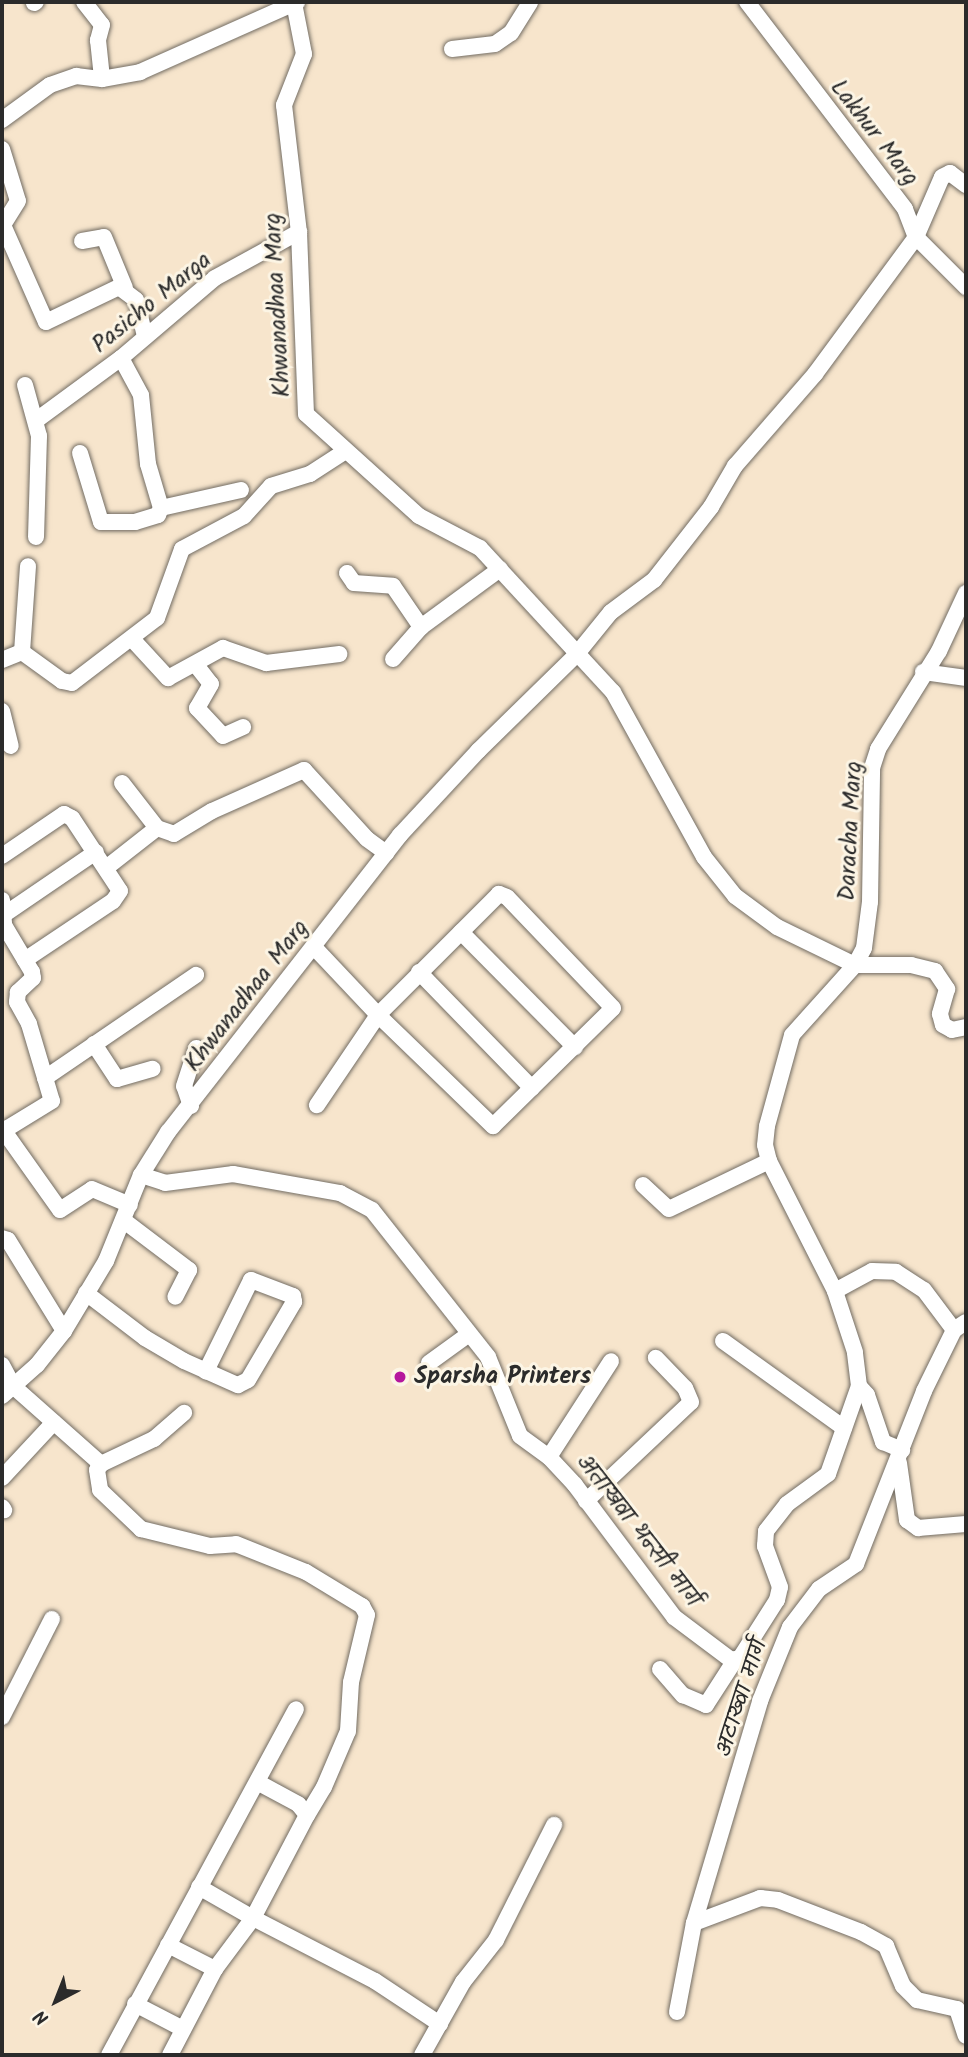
<!DOCTYPE html>
<meta charset="utf-8">
<style>
body{margin:0}
#map{position:relative;width:968px;height:2057px;overflow:hidden;background:#f7e5cc;font-family:Kalam,"Playpen Sans Deva",sans-serif}
div>[style]{position:absolute}
[style*='--x']{left:calc(var(--x)*1px);top:calc(var(--y)*1px);width:calc(var(--w)*1px);rotate:calc(var(--a)*1deg)}
.roads{filter:drop-shadow(0 0 2px #726c63) drop-shadow(0 0 2px #726c63)}
.minor>*{height:16px;margin:-8px;padding:0 8px;transform-origin:8px;border-radius:8px;background:#fff}
.dots>*{width:19px;height:19px;translate:-50% -50%;box-sizing:border-box;border:4px solid #fcf5e5;border-radius:50%}
span{translate:-50% -50%;white-space:nowrap;text-align:center;line-height:1.15;-webkit-text-stroke:6px #fcf5e5;paint-order:stroke}
.street-label{font-size:24px;color:#2b2b2b}
.poi-label{font-size:24px;color:#2b2b2b;font-weight:700}
.left{translate:0 -50%;text-align:left}
.frame{position:absolute;inset:0;border:4px solid #2b2b2b;pointer-events:none}
.north{position:absolute;left:21px;top:1966px;width:70px;height:70px;-webkit-text-stroke:5px #fcf5e5;paint-order:stroke;rotate:222deg;font-size:19px;font-weight:700;line-height:28px;text-align:center;color:#2b2b2b}
.north::after{content:'';display:block;margin:auto;width:24px;height:32px;background:#2b2b2b;clip-path:polygon(50% 0,100% 100%,50% 72%,0 100%)}
</style>
<div id="map">
<div class="roads">
<div class="minor">
<div style="--x:84;--y:2;--w:29;--a:52"></div>
<div style="--x:102;--y:25;--w:16;--a:105"></div>
<div style="--x:98;--y:40;--w:39;--a:84"></div>
<div style="--x:747;--y:2;--w:260;--a:52.6"></div>
<div style="--x:905;--y:209;--w:30;--a:69"></div>
<div style="--x:916;--y:237;--w:71;--a:45"></div>
<div style="--x:34;--y:3;--w:2;--a:-27"></div>
<div style="--x:294;--y:3;--w:52;--a:78.9"></div>
<div style="--x:304;--y:54;--w:55;--a:111.4"></div>
<div style="--x:284;--y:105;--w:128;--a:83.3"></div>
<div style="--x:299;--y:232;--w:182;--a:87.8"></div>
<div style="--x:306;--y:414;--w:152;--a:42.1"></div>
<div style="--x:419;--y:516;--w:69;--a:27.7"></div>
<div style="--x:480;--y:548;--w:196;--a:47.3"></div>
<div style="--x:613;--y:692;--w:188;--a:61.1"></div>
<div style="--x:704;--y:857;--w:50;--a:51.5"></div>
<div style="--x:735;--y:896;--w:52;--a:36.4"></div>
<div style="--x:777;--y:927;--w:87;--a:26"></div>
<div style="--x:855;--y:965;--w:56;--a:0"></div>
<div style="--x:911;--y:965;--w:25;--a:14"></div>
<div style="--x:935;--y:971;--w:22;--a:56"></div>
<div style="--x:947;--y:989;--w:26;--a:106"></div>
<div style="--x:940;--y:1014;--w:11;--a:75"></div>
<div style="--x:943;--y:1025;--w:10;--a:29"></div>
<div style="--x:952;--y:1030;--w:14;--a:-12"></div>
<div style="--x:452;--y:49;--w:43;--a:-6.6"></div>
<div style="--x:495;--y:44;--w:19;--a:-35"></div>
<div style="--x:511;--y:33;--w:36;--a:-58"></div>
<div style="--x:2;--y:120;--w:59;--a:-36.1"></div>
<div style="--x:50;--y:85;--w:28;--a:-19"></div>
<div style="--x:76;--y:76;--w:26;--a:7"></div>
<div style="--x:102;--y:79;--w:39;--a:-10"></div>
<div style="--x:140;--y:72;--w:172;--a:-24"></div>
<div style="--x:2;--y:149;--w:54;--a:72.9"></div>
<div style="--x:18;--y:201;--w:28;--a:122"></div>
<div style="--x:3;--y:225;--w:106;--a:66.1"></div>
<div style="--x:46;--y:322;--w:81;--a:-25.6"></div>
<div style="--x:119;--y:287;--w:21;--a:37"></div>
<div style="--x:136;--y:300;--w:38;--a:76"></div>
<div style="--x:82;--y:241;--w:22;--a:-10"></div>
<div style="--x:104;--y:237;--w:55;--a:67.6"></div>
<div style="--x:25;--y:385;--w:53;--a:74.6"></div>
<div style="--x:39;--y:436;--w:101;--a:91.7"></div>
<div style="--x:38;--y:419;--w:103;--a:-36.3"></div>
<div style="--x:121;--y:358;--w:123;--a:-40.4"></div>
<div style="--x:215;--y:278;--w:96;--a:-28.7"></div>
<div style="--x:80;--y:453;--w:72;--a:73.1"></div>
<div style="--x:101;--y:522;--w:34;--a:0"></div>
<div style="--x:135;--y:522;--w:24;--a:-17"></div>
<div style="--x:158;--y:515;--w:8;--a:-67"></div>
<div style="--x:161;--y:508;--w:46;--a:-106.5"></div>
<div style="--x:148;--y:464;--w:69;--a:-95.8"></div>
<div style="--x:141;--y:395;--w:42;--a:-118.4"></div>
<div style="--x:161;--y:508;--w:82;--a:-12.7"></div>
<div style="--x:347;--y:573;--w:12;--a:55"></div>
<div style="--x:354;--y:583;--w:39;--a:4"></div>
<div style="--x:393;--y:586;--w:50;--a:55.7"></div>
<div style="--x:133;--y:640;--w:52;--a:47.4"></div>
<div style="--x:168;--y:678;--w:63;--a:-28.6"></div>
<div style="--x:223;--y:648;--w:46;--a:19.2"></div>
<div style="--x:266;--y:663;--w:74;--a:-7"></div>
<div style="--x:22;--y:652;--w:86;--a:-86"></div>
<div style="--x:393;--y:659;--w:43;--a:-48.8"></div>
<div style="--x:421;--y:627;--w:98;--a:-36.3"></div>
<div style="--x:2;--y:660;--w:22;--a:-22"></div>
<div style="--x:22;--y:652;--w:49;--a:35.9"></div>
<div style="--x:62;--y:681;--w:10;--a:11"></div>
<div style="--x:72;--y:683;--w:107;--a:-37.4"></div>
<div style="--x:157;--y:618;--w:73;--a:-70.1"></div>
<div style="--x:182;--y:549;--w:70;--a:-28"></div>
<div style="--x:244;--y:516;--w:40;--a:-48"></div>
<div style="--x:271;--y:486;--w:41;--a:-17.1"></div>
<div style="--x:310;--y:474;--w:40;--a:-32.9"></div>
<div style="--x:196;--y:665;--w:24;--a:52"></div>
<div style="--x:211;--y:684;--w:28;--a:120"></div>
<div style="--x:197;--y:708;--w:38;--a:47"></div>
<div style="--x:223;--y:736;--w:22;--a:-24"></div>
<div style="--x:923;--y:672;--w:43;--a:7.9"></div>
<div style="--x:2;--y:711;--w:36;--a:76"></div>
<div style="--x:122;--y:783;--w:57;--a:52.1"></div>
<div style="--x:157;--y:828;--w:18;--a:19"></div>
<div style="--x:174;--y:834;--w:44;--a:-31.2"></div>
<div style="--x:212;--y:811;--w:101;--a:-24"></div>
<div style="--x:304;--y:770;--w:93;--a:47.6"></div>
<div style="--x:367;--y:839;--w:24;--a:36"></div>
<div style="--x:2;--y:856;--w:75;--a:-34.1"></div>
<div style="--x:64;--y:814;--w:9;--a:27"></div>
<div style="--x:72;--y:818;--w:87;--a:56.7"></div>
<div style="--x:120;--y:891;--w:12;--a:125"></div>
<div style="--x:113;--y:901;--w:106;--a:146.2"></div>
<div style="--x:106;--y:868;--w:65;--a:-38.1"></div>
<div style="--x:2;--y:900;--w:25;--a:85"></div>
<div style="--x:4;--y:925;--w:55;--a:59.2"></div>
<div style="--x:32;--y:972;--w:6;--a:81"></div>
<div style="--x:33;--y:978;--w:21;--a:137"></div>
<div style="--x:18;--y:992;--w:10;--a:96"></div>
<div style="--x:17;--y:1002;--w:25;--a:61"></div>
<div style="--x:29;--y:1024;--w:80;--a:73.4"></div>
<div style="--x:52;--y:1101;--w:52;--a:148.5"></div>
<div style="--x:8;--y:1128;--w:6;--a:108"></div>
<div style="--x:6;--y:1134;--w:93;--a:54.6"></div>
<div style="--x:60;--y:1210;--w:38;--a:-33"></div>
<div style="--x:92;--y:1189;--w:41;--a:22.8"></div>
<div style="--x:5;--y:914;--w:110;--a:-34.3"></div>
<div style="--x:461;--y:932;--w:162;--a:45.3"></div>
<div style="--x:314;--y:947;--w:93;--a:46.7"></div>
<div style="--x:378;--y:1015;--w:160;--a:44"></div>
<div style="--x:493;--y:1126;--w:168;--a:-44.5"></div>
<div style="--x:613;--y:1008;--w:153;--a:-133.7"></div>
<div style="--x:507;--y:897;--w:9;--a:-159"></div>
<div style="--x:499;--y:894;--w:171;--a:135"></div>
<div style="--x:378;--y:1015;--w:109;--a:124.1"></div>
<div style="--x:419;--y:972;--w:162;--a:45.8"></div>
<div style="--x:94;--y:1044;--w:42;--a:56.7"></div>
<div style="--x:117;--y:1079;--w:37;--a:-16"></div>
<div style="--x:45;--y:1078;--w:183;--a:-34.3"></div>
<div style="--x:191;--y:1106;--w:21;--a:-109"></div>
<div style="--x:184;--y:1086;--w:40;--a:-72"></div>
<div style="--x:141;--y:1175;--w:25;--a:18"></div>
<div style="--x:165;--y:1183;--w:69;--a:-7.5"></div>
<div style="--x:233;--y:1174;--w:109;--a:10.1"></div>
<div style="--x:340;--y:1193;--w:36;--a:28"></div>
<div style="--x:372;--y:1210;--w:187;--a:51.7"></div>
<div style="--x:488;--y:1357;--w:85;--a:67.9"></div>
<div style="--x:520;--y:1436;--w:36;--a:36"></div>
<div style="--x:549;--y:1457;--w:38;--a:47"></div>
<div style="--x:575;--y:1485;--w:165;--a:53.1"></div>
<div style="--x:674;--y:1617;--w:71;--a:37"></div>
<div style="--x:731;--y:1660;--w:9;--a:-13"></div>
<div style="--x:740;--y:1658;--w:69;--a:-57.5"></div>
<div style="--x:777;--y:1600;--w:13;--a:-77"></div>
<div style="--x:780;--y:1587;--w:44;--a:-110.1"></div>
<div style="--x:765;--y:1546;--w:15;--a:-86"></div>
<div style="--x:766;--y:1531;--w:34;--a:-52"></div>
<div style="--x:787;--y:1504;--w:51;--a:-36.2"></div>
<div style="--x:828;--y:1474;--w:93;--a:-70.6"></div>
<div style="--x:859;--y:1386;--w:34;--a:-97"></div>
<div style="--x:855;--y:1352;--w:64;--a:-108.2"></div>
<div style="--x:835;--y:1291;--w:146;--a:-116.9"></div>
<div style="--x:769;--y:1161;--w:16;--a:-104"></div>
<div style="--x:765;--y:1145;--w:19;--a:-84"></div>
<div style="--x:767;--y:1126;--w:94;--a:-74.6"></div>
<div style="--x:792;--y:1035;--w:94;--a:-48"></div>
<div style="--x:855;--y:965;--w:19;--a:-62"></div>
<div style="--x:864;--y:948;--w:46;--a:-82.6"></div>
<div style="--x:870;--y:902;--w:134;--a:-89.1"></div>
<div style="--x:872;--y:768;--w:20;--a:-72"></div>
<div style="--x:878;--y:749;--w:115;--a:-58.1"></div>
<div style="--x:939;--y:651;--w:64;--a:-65"></div>
<div style="--x:643;--y:1185;--w:35;--a:43"></div>
<div style="--x:669;--y:1209;--w:111;--a:-25.6"></div>
<div style="--x:123;--y:1220;--w:83;--a:37.1"></div>
<div style="--x:189;--y:1270;--w:30;--a:117"></div>
<div style="--x:2;--y:1238;--w:6;--a:18"></div>
<div style="--x:8;--y:1240;--w:107;--a:58.4"></div>
<div style="--x:835;--y:1291;--w:42;--a:-28.4"></div>
<div style="--x:872;--y:1271;--w:24;--a:2"></div>
<div style="--x:896;--y:1272;--w:33;--a:33"></div>
<div style="--x:924;--y:1290;--w:50;--a:53.1"></div>
<div style="--x:86;--y:1293;--w:74;--a:37.3"></div>
<div style="--x:145;--y:1338;--w:45;--a:30.5"></div>
<div style="--x:184;--y:1361;--w:24;--a:24"></div>
<div style="--x:206;--y:1371;--w:35;--a:24"></div>
<div style="--x:238;--y:1385;--w:11;--a:-27"></div>
<div style="--x:248;--y:1380;--w:91;--a:-59.5"></div>
<div style="--x:294;--y:1302;--w:6;--a:-99"></div>
<div style="--x:293;--y:1296;--w:45;--a:-159.1"></div>
<div style="--x:251;--y:1280;--w:102;--a:116.3"></div>
<div style="--x:723;--y:1341;--w:149;--a:35.7"></div>
<div style="--x:429;--y:1363;--w:49;--a:-35.9"></div>
<div style="--x:2;--y:1365;--w:24;--a:62"></div>
<div style="--x:13;--y:1386;--w:118;--a:41.6"></div>
<div style="--x:101;--y:1464;--w:7;--a:124"></div>
<div style="--x:97;--y:1470;--w:20;--a:81"></div>
<div style="--x:100;--y:1490;--w:57;--a:43.6"></div>
<div style="--x:141;--y:1529;--w:71;--a:13.8"></div>
<div style="--x:210;--y:1546;--w:26;--a:-4"></div>
<div style="--x:236;--y:1544;--w:75;--a:21.8"></div>
<div style="--x:306;--y:1572;--w:66;--a:31.3"></div>
<div style="--x:362;--y:1606;--w:10;--a:61"></div>
<div style="--x:367;--y:1615;--w:69;--a:103.4"></div>
<div style="--x:351;--y:1682;--w:49;--a:93.5"></div>
<div style="--x:348;--y:1731;--w:61;--a:113.2"></div>
<div style="--x:324;--y:1787;--w:33;--a:121"></div>
<div style="--x:307;--y:1815;--w:14;--a:-129"></div>
<div style="--x:298;--y:1804;--w:44;--a:-151.7"></div>
<div style="--x:859;--y:1386;--w:12;--a:48"></div>
<div style="--x:867;--y:1395;--w:50;--a:71.2"></div>
<div style="--x:883;--y:1442;--w:21;--a:23"></div>
<div style="--x:2;--y:1396;--w:47;--a:-41.5"></div>
<div style="--x:37;--y:1365;--w:43;--a:-51.5"></div>
<div style="--x:64;--y:1331;--w:82;--a:-59"></div>
<div style="--x:106;--y:1261;--w:93;--a:-67.9"></div>
<div style="--x:141;--y:1175;--w:51;--a:-57.9"></div>
<div style="--x:168;--y:1132;--w:377;--a:-52"></div>
<div style="--x:400;--y:835;--w:115;--a:-47.1"></div>
<div style="--x:478;--y:751;--w:137;--a:-44.4"></div>
<div style="--x:576;--y:655;--w:55;--a:-50.9"></div>
<div style="--x:611;--y:612;--w:54;--a:-36.7"></div>
<div style="--x:654;--y:580;--w:93;--a:-52"></div>
<div style="--x:711;--y:507;--w:48;--a:-59.7"></div>
<div style="--x:735;--y:466;--w:122;--a:-49"></div>
<div style="--x:815;--y:374;--w:170;--a:-53.6"></div>
<div style="--x:916;--y:237;--w:65;--a:-66.6"></div>
<div style="--x:942;--y:177;--w:9;--a:-27"></div>
<div style="--x:950;--y:173;--w:20;--a:37"></div>
<div style="--x:549;--y:1457;--w:114;--a:-57.1"></div>
<div style="--x:899;--y:1463;--w:58;--a:82"></div>
<div style="--x:907;--y:1520;--w:14;--a:36"></div>
<div style="--x:918;--y:1528;--w:48;--a:-4.8"></div>
<div style="--x:101;--y:1464;--w:59;--a:-25.3"></div>
<div style="--x:154;--y:1439;--w:40;--a:-41"></div>
<div style="--x:2;--y:1478;--w:76;--a:-47.1"></div>
<div style="--x:586;--y:1501;--w:144;--a:-43.3"></div>
<div style="--x:691;--y:1402;--w:15;--a:-113"></div>
<div style="--x:685;--y:1388;--w:42;--a:-134"></div>
<div style="--x:2;--y:1507;--w:4;--a:56"></div>
<div style="--x:660;--y:1669;--w:35;--a:49"></div>
<div style="--x:683;--y:1695;--w:25;--a:23"></div>
<div style="--x:706;--y:1705;--w:54;--a:-57.2"></div>
<div style="--x:2;--y:1717;--w:110;--a:-63"></div>
<div style="--x:199;--y:1887;--w:62;--a:29.9"></div>
<div style="--x:253;--y:1918;--w:116;--a:-62.3"></div>
<div style="--x:694;--y:1923;--w:71;--a:-20.7"></div>
<div style="--x:760;--y:1898;--w:18;--a:6"></div>
<div style="--x:778;--y:1900;--w:89;--a:21.1"></div>
<div style="--x:861;--y:1932;--w:29;--a:29"></div>
<div style="--x:886;--y:1946;--w:43;--a:67"></div>
<div style="--x:903;--y:1986;--w:20;--a:45"></div>
<div style="--x:917;--y:2000;--w:41;--a:12.7"></div>
<div style="--x:957;--y:2009;--w:28;--a:72"></div>
<div style="--x:168;--y:1945;--w:53;--a:27.1"></div>
<div style="--x:135;--y:2004;--w:54;--a:27.5"></div>
<div style="--x:677;--y:2012;--w:91;--a:-79.2"></div>
<div style="--x:694;--y:1923;--w:232;--a:-73.4"></div>
<div style="--x:760;--y:1701;--w:80;--a:-67.9"></div>
<div style="--x:790;--y:1627;--w:48;--a:-52.7"></div>
<div style="--x:819;--y:1589;--w:45;--a:-34"></div>
<div style="--x:856;--y:1564;--w:186;--a:-68.5"></div>
<div style="--x:924;--y:1391;--w:68;--a:-63.8"></div>
<div style="--x:954;--y:1330;--w:14;--a:-34"></div>
<div style="--x:109;--y:2055;--w:393;--a:-61.6"></div>
<div style="--x:170;--y:2055;--w:97;--a:-62.4"></div>
<div style="--x:215;--y:1969;--w:64;--a:-53.3"></div>
<div style="--x:253;--y:1918;--w:137;--a:27.3"></div>
<div style="--x:375;--y:1981;--w:78;--a:33.5"></div>
<div style="--x:422;--y:2055;--w:84;--a:-60.7"></div>
<div style="--x:463;--y:1982;--w:53;--a:-51.8"></div>
<div style="--x:496;--y:1940;--w:129;--a:-63.2"></div>
</div>
</div>
<div class="dots">
<div style="left:400px;top:1377px;background:#b5179e"></div>
</div>
<div class="street-label">
<span style="left:874px;top:133px;rotate:52deg">Lakhur Marg</span>
<span style="left:152px;top:303px;rotate:-39deg">Pasicho Marga</span>
<span style="left:278px;top:305px;rotate:-93deg">Khwanadhaa Marg</span>
<span style="left:851px;top:831px;rotate:-87deg">Daracha Marg</span>
<span style="left:247px;top:996px;rotate:-52deg">Khwanadhaa Marg</span>
<span style="left:638px;top:1531px;rotate:52deg">अताखवा थन्सी मार्ग</span>
<span style="left:742px;top:1698px;rotate:-72deg">अटाख्वा मार्ग</span>
</div>
<div class="poi-label">
<span class="left" style="left:414px;top:1377px">Sparsha Printers</span>
</div>
<div class="frame"></div>
<div class="north">N</div>
</div>
